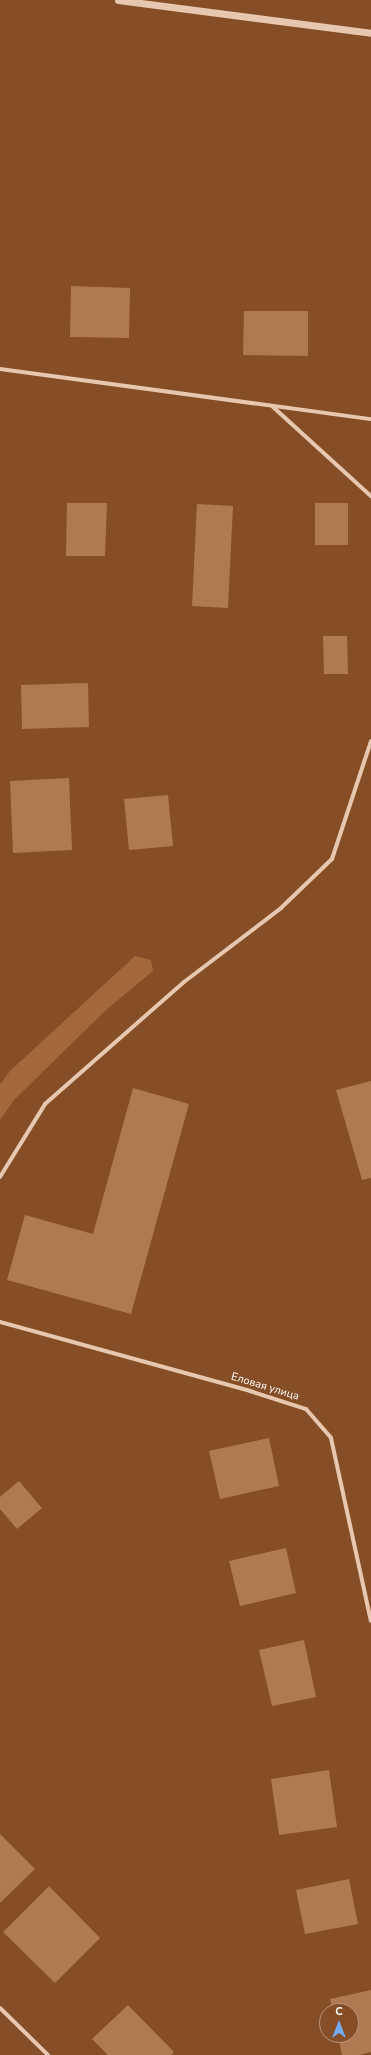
<!DOCTYPE html>
<meta charset="utf-8">
<style>
body{margin:0}
#map{position:relative;width:371px;height:2055px;overflow:hidden;background:#854e26;font-family:"Nunito Sans",sans-serif}
div>[style]{position:absolute}
[style*='--x']{left:calc(var(--x)*1px);top:calc(var(--y)*1px);width:calc(var(--w)*1px);rotate:calc(var(--a)*1deg)}
.green>*{inset:0;background:#a4683d}
.building>*{inset:0;background:#af7952}
.minor>*{height:4px;margin:-2px;padding:0 2px;transform-origin:2px;border-radius:2px;background:#e8c7b0}
.tertiary>*{height:7px;margin:-3.5px;padding:0 3.5px;transform-origin:3.5px;border-radius:3.5px;background:#e8c7b0}
span{translate:-50% -50%;white-space:nowrap;text-align:center;line-height:1.15;-webkit-text-stroke:3px #854e26;paint-order:stroke}
.street-label{font-size:11px;color:#fff}
.north{position:absolute;left:319px;top:2003px;width:40px;height:40px;box-sizing:border-box;background:#854e26;border:1px solid #b6957d;border-radius:50%;rotate:0deg;font-size:11px;font-weight:700;line-height:16px;text-align:center;color:#fff}
.north::after{content:'';display:block;margin:auto;width:14px;height:18px;background:#74aaf1;clip-path:polygon(50% 0,100% 100%,50% 72%,0 100%)}
</style>
<div id="map">
<div class="green">
<div style="clip-path:polygon(135px 956px,151px 960px,153px 971px,106px 1010px,14px 1100px,0 1120px,0 1085px,10px 1071px)"></div>
</div>
<div class="building">
<div style="clip-path:polygon(71px 286px,130px 288px,129px 338px,70px 337px)"></div>
<div style="clip-path:polygon(244px 311px,308px 311px,308px 356px,243px 355px)"></div>
<div style="clip-path:polygon(67px 503px,107px 503px,105px 556px,66px 556px)"></div>
<div style="clip-path:polygon(315px 503px,348px 503px,348px 545px,315px 545px)"></div>
<div style="clip-path:polygon(197px 504px,233px 506px,228px 608px,192px 606px)"></div>
<div style="clip-path:polygon(323px 636px,347px 636px,348px 674px,324px 674px)"></div>
<div style="clip-path:polygon(88px 683px,89px 727px,22px 729px,21px 685px)"></div>
<div style="clip-path:polygon(69px 778px,72px 850px,13px 853px,10px 781px)"></div>
<div style="clip-path:polygon(168px 795px,173px 846px,129px 850px,124px 799px)"></div>
<div style="clip-path:polygon(371px 1081px,371px 1178px,362px 1180px,336px 1090px)"></div>
<div style="clip-path:polygon(133px 1088px,189px 1104px,131px 1314px,7px 1280px,25px 1215px,93px 1234px)"></div>
<div style="clip-path:polygon(269px 1438px,279px 1486px,220px 1499px,209px 1451px)"></div>
<div style="clip-path:polygon(19px 1481px,42px 1508px,17px 1529px,0 1509px,0 1497px)"></div>
<div style="clip-path:polygon(286px 1548px,296px 1593px,240px 1606px,229px 1561px)"></div>
<div style="clip-path:polygon(304px 1640px,316px 1697px,272px 1706px,259px 1650px)"></div>
<div style="clip-path:polygon(329px 1770px,337px 1827px,279px 1835px,271px 1779px)"></div>
<div style="clip-path:polygon(0 1834px,35px 1869px,0 1903px)"></div>
<div style="clip-path:polygon(349px 1879px,358px 1924px,305px 1934px,296px 1890px)"></div>
<div style="clip-path:polygon(49px 1886px,100px 1938px,55px 1983px,3px 1932px)"></div>
<div style="clip-path:polygon(371px 1990px,371px 2052px,359px 2055px,342px 2055px,338px 2035px,351px 2035px,351px 2011px,333px 2011px,330px 1999px)"></div>
<div style="clip-path:polygon(128px 2005px,174px 2052px,171px 2055px,108px 2055px,92px 2039px)"></div>
</div>
<div class="minor">
<div style="--x:0;--y:369;--w:374;--a:7.7"></div>
<div style="--x:272;--y:406;--w:134;--a:42.3"></div>
<div style="--x:0;--y:1177;--w:86;--a:-58.3"></div>
<div style="--x:45;--y:1104;--w:185;--a:-41.3"></div>
<div style="--x:184;--y:982;--w:122;--a:-37.3"></div>
<div style="--x:281;--y:908;--w:71;--a:-43.9"></div>
<div style="--x:332;--y:859;--w:124;--a:-71.7"></div>
<div style="--x:0;--y:1322;--w:259;--a:15.4"></div>
<div style="--x:250;--y:1391;--w:59;--a:17.8"></div>
<div style="--x:306;--y:1409;--w:38;--a:49"></div>
<div style="--x:331;--y:1438;--w:187;--a:77.7"></div>
<div style="--x:0;--y:2008;--w:67;--a:44.4"></div>
</div>
<div class="tertiary">
<div style="--x:118;--y:0;--w:255;--a:7.4"></div>
</div>
<div class="street-label">
<span style="left:265px;top:1387px;rotate:17deg">Еловая улица</span>
</div>
<div class="north">С</div>
</div>
